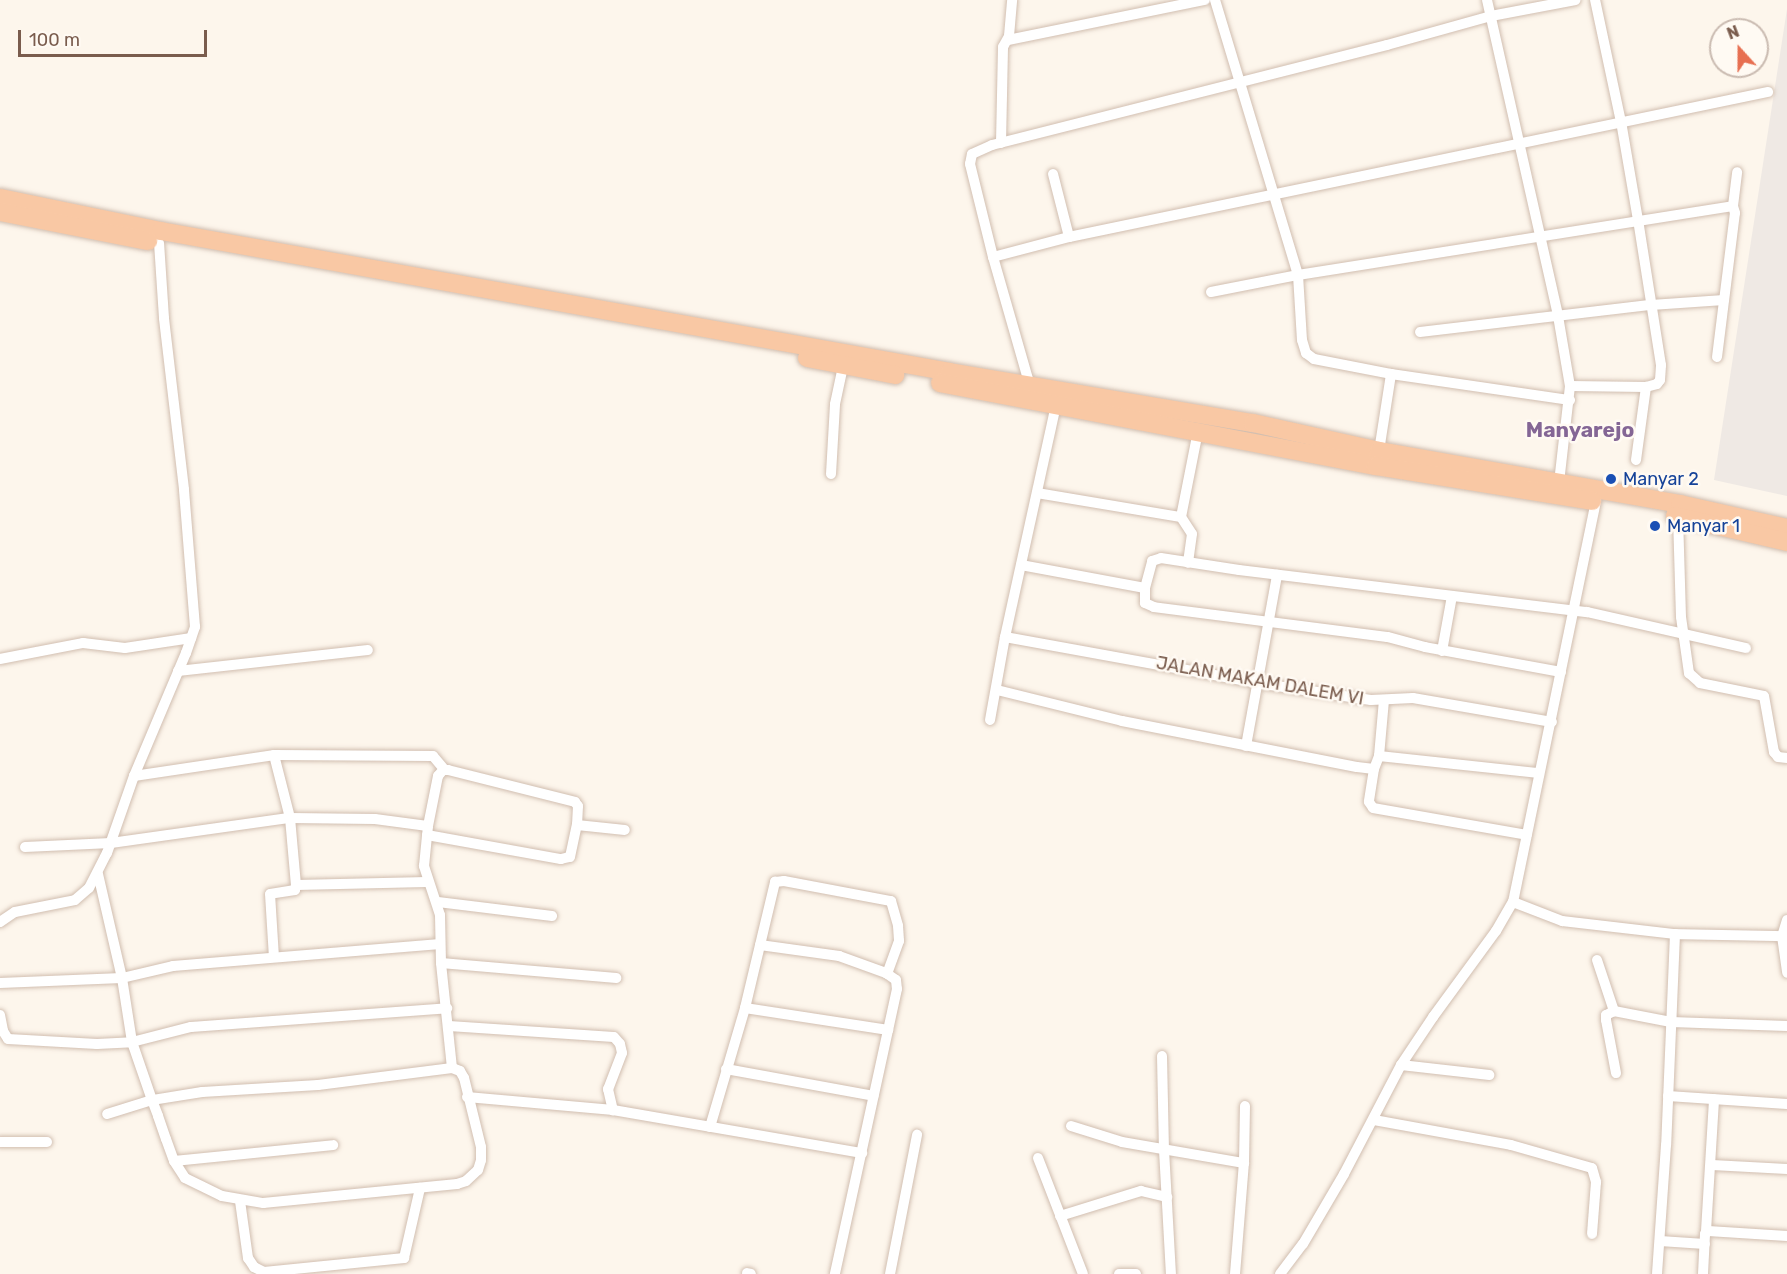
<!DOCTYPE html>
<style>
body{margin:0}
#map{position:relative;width:1787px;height:1274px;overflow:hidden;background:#fdf6ec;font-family:Rubik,sans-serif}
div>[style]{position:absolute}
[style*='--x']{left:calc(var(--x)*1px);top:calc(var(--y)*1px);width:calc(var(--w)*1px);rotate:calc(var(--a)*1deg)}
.industrial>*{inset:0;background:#efe9e4}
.roads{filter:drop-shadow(0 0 2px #d1beb0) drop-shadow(0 0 2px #d1beb0)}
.minor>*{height:10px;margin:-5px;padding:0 5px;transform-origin:5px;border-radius:5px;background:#fff}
.trunk>*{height:18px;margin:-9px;padding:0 9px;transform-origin:9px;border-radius:9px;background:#f9c8a4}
.dots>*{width:16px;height:16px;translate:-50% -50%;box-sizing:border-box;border:3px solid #fffaf3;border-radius:50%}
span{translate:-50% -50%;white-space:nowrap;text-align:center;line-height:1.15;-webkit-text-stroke:5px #fffaf3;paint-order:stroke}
.transit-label{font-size:18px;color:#164399}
.left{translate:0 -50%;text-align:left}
.street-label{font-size:18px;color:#7a5c4d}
.quarter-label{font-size:21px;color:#846695;font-weight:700}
.north{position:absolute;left:1709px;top:18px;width:60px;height:60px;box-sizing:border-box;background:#fffaf3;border:2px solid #cabbb1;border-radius:50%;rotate:339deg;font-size:16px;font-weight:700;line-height:24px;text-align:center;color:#7a5c4d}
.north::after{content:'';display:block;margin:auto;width:21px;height:27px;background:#e76f51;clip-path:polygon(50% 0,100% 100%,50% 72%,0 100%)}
.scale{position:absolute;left:18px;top:30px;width:189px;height:27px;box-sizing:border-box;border:3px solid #7a5c4d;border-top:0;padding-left:8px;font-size:18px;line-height:21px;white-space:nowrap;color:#7a5c4d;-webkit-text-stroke:4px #fffaf3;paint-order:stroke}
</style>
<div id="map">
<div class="industrial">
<div style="clip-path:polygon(1787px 9px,1787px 496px,1714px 480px)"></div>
</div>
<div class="roads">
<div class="minor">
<div style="--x:1215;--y:0;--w:287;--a:73.2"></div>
<div style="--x:1298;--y:275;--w:65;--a:86.5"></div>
<div style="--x:1302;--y:340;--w:14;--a:73"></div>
<div style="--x:1306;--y:353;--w:10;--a:37"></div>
<div style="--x:1314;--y:359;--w:78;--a:11"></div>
<div style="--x:1391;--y:374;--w:181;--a:8.3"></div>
<div style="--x:1487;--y:0;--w:324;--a:77.3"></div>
<div style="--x:1558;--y:316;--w:71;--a:80.3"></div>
<div style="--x:1570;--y:386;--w:97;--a:96.5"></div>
<div style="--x:1008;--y:40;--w:201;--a:-11.5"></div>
<div style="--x:1001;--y:143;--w:96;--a:-88.8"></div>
<div style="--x:1003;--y:47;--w:13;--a:-61"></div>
<div style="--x:1009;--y:36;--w:36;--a:-85"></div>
<div style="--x:1053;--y:174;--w:65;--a:75.7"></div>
<div style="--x:993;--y:257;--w:79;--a:-14.7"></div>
<div style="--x:1069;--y:237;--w:714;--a:-11.72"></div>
<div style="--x:1211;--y:292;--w:89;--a:-11.1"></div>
<div style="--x:1298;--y:275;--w:440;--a:-9"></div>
<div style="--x:1420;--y:332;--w:233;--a:-6.7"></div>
<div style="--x:1651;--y:305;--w:73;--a:-3.9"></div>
<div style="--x:1717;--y:357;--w:145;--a:-82.9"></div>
<div style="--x:1735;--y:213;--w:7;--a:-106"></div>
<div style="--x:1733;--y:206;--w:34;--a:-83"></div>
<div style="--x:1030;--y:386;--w:134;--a:-106"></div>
<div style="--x:993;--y:257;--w:96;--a:-103.9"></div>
<div style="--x:970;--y:164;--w:10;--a:-79"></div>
<div style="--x:972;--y:154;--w:22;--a:-24"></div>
<div style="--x:992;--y:145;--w:407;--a:-14.2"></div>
<div style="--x:1387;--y:45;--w:108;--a:-15.6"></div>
<div style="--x:1491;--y:16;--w:86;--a:-10.7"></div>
<div style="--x:1570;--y:386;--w:76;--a:0.8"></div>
<div style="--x:1646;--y:387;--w:11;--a:-15"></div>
<div style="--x:1657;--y:384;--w:5;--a:-53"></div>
<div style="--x:1660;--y:380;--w:15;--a:-86"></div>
<div style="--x:1661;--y:365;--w:147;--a:-99"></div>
<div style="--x:1638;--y:220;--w:99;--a:-99.8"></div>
<div style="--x:1621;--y:122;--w:125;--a:-102"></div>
<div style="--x:1379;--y:451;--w:78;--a:-81.1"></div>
<div style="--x:1636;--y:460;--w:74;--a:-82.2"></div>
<div style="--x:831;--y:474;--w:70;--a:-86.7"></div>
<div style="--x:835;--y:404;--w:40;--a:-78"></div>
<div style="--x:1037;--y:493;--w:146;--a:9.5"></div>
<div style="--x:1181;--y:517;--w:20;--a:57"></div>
<div style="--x:1192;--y:534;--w:29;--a:98"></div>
<div style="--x:1678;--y:516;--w:101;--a:88.3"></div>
<div style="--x:1681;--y:617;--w:57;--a:81.9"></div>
<div style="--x:1689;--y:673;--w:15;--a:42"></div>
<div style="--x:1700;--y:683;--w:65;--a:11.5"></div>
<div style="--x:1764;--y:696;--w:57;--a:79.9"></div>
<div style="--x:1774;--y:752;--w:6;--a:51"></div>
<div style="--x:1778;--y:757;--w:9;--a:6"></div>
<div style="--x:1181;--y:517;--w:88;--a:-78.8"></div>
<div style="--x:1021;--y:565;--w:126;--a:10.5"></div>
<div style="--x:1005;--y:637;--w:256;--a:10.3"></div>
<div style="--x:1257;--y:683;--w:115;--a:8.5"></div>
<div style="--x:1371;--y:700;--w:42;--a:-2.7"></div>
<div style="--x:1413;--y:698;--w:141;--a:9.8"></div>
<div style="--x:1442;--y:651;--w:56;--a:-79.7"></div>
<div style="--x:0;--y:659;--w:85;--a:-10.9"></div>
<div style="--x:83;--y:643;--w:42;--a:6.8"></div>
<div style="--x:125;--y:648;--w:67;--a:-8.6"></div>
<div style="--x:178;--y:671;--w:191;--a:-6.3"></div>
<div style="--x:1561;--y:672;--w:138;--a:-169.6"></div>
<div style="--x:1425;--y:647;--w:39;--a:-165"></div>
<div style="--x:1387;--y:637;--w:235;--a:-172.7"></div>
<div style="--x:1154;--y:607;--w:10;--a:-156"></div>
<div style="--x:1145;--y:603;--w:15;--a:-90"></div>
<div style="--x:1145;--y:588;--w:28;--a:-75"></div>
<div style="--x:1152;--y:561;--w:9;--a:-18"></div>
<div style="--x:1161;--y:558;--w:79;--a:8.7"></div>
<div style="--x:1239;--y:570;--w:351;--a:6.9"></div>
<div style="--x:1587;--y:612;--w:163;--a:12.8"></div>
<div style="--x:997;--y:690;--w:129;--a:13.9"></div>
<div style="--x:1122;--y:721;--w:239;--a:11.1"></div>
<div style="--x:1357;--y:767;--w:17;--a:7"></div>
<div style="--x:1374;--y:769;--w:14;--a:-69"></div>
<div style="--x:1379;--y:756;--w:161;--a:6.1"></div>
<div style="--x:990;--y:720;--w:84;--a:-79.8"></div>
<div style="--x:1005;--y:637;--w:237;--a:-77.6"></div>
<div style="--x:1246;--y:746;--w:174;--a:-79.7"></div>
<div style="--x:274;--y:755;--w:65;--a:75.7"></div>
<div style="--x:290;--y:818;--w:67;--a:84.9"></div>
<div style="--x:296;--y:885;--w:5;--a:101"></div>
<div style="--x:295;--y:890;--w:25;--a:171"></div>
<div style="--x:270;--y:894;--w:63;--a:86.4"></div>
<div style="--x:1379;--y:756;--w:56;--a:-84.9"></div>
<div style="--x:1374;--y:769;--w:33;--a:99"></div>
<div style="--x:1369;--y:802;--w:7;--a:56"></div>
<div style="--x:1373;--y:808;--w:156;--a:9.9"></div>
<div style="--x:134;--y:776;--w:142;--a:-8.5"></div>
<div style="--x:274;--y:755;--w:159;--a:0.4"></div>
<div style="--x:433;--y:756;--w:17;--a:50"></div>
<div style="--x:427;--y:835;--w:136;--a:10.2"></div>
<div style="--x:561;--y:859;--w:9;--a:-13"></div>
<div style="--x:570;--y:857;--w:33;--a:-78"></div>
<div style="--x:577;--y:825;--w:48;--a:5.9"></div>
<div style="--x:25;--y:847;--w:86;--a:-2.7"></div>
<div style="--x:111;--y:843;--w:181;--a:-8"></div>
<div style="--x:290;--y:818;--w:85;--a:0.7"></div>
<div style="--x:375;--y:819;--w:53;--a:7.5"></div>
<div style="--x:98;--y:874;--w:107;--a:77"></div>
<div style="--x:122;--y:978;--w:52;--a:-13.2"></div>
<div style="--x:173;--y:966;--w:268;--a:-4.7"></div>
<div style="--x:296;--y:885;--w:131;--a:-1.3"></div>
<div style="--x:438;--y:902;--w:115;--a:7"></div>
<div style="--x:1513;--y:902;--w:53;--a:21.2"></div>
<div style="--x:1562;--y:921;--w:114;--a:6.6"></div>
<div style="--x:1675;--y:934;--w:211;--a:92.4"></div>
<div style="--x:1666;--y:1145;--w:129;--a:94"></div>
<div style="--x:1787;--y:920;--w:17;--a:107"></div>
<div style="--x:1782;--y:936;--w:37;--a:82"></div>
<div style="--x:0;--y:922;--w:18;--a:-34"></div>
<div style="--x:15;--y:912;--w:61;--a:-11.3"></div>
<div style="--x:75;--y:900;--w:18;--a:-41"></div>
<div style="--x:89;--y:888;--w:39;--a:-63"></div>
<div style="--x:107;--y:853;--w:82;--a:-70.7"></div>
<div style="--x:134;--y:776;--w:134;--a:-67.1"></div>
<div style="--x:186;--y:653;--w:28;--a:-71"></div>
<div style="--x:195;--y:627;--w:138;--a:-94.6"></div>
<div style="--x:184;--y:489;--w:172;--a:-96.7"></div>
<div style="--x:164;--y:318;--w:75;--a:-93.8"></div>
<div style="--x:1675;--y:934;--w:107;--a:1.1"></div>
<div style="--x:760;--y:945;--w:80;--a:7.9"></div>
<div style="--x:839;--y:956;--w:50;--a:19.9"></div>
<div style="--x:886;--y:973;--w:12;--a:35"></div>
<div style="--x:896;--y:980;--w:9;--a:84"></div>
<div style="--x:897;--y:989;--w:292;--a:102.3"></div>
<div style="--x:1597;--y:960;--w:54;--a:71.6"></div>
<div style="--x:1614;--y:1011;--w:9;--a:153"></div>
<div style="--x:1606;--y:1015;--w:5;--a:90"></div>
<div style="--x:1606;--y:1020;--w:54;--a:79.3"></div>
<div style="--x:441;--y:963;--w:176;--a:4.9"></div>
<div style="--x:0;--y:983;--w:122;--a:-2.3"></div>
<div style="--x:122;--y:978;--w:65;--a:81.1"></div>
<div style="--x:132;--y:1042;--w:61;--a:71"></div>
<div style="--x:152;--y:1100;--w:17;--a:69"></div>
<div style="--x:158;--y:1116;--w:24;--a:71"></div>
<div style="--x:166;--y:1139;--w:23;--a:70"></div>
<div style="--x:174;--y:1161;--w:20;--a:57"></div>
<div style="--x:185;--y:1178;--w:41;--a:25.9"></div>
<div style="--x:222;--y:1196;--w:42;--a:9.7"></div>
<div style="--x:263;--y:1203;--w:195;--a:-5.6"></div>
<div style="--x:457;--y:1184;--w:9;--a:-18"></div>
<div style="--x:466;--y:1181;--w:16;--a:-43"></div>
<div style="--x:478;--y:1170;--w:10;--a:-73"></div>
<div style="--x:481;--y:1160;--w:13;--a:-90"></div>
<div style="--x:481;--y:1147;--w:71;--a:-103.8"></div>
<div style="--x:464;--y:1078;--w:8;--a:-120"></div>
<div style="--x:460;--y:1071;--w:9;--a:-159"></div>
<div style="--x:452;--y:1068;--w:135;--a:172.8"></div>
<div style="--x:318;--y:1085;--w:116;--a:176.5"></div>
<div style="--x:202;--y:1092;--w:51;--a:170.9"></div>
<div style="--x:152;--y:1100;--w:47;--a:162.7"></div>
<div style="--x:745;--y:1008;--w:145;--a:8.7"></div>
<div style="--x:1614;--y:1011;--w:58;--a:10.9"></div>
<div style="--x:1671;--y:1022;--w:116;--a:2"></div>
<div style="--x:0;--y:1015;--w:16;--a:79"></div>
<div style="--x:3;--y:1031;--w:9;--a:58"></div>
<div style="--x:8;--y:1039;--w:89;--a:3.2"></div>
<div style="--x:97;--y:1044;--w:35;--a:-3"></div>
<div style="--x:132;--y:1042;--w:61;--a:-14.3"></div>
<div style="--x:191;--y:1027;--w:257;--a:-4.2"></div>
<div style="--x:449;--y:1026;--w:165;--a:3.8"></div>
<div style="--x:614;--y:1037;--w:9;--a:49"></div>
<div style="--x:620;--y:1044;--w:9;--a:77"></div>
<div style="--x:622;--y:1053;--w:39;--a:111"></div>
<div style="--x:608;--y:1089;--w:22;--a:77"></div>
<div style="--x:1162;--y:1056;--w:94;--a:88.8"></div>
<div style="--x:1164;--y:1150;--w:124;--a:86.8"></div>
<div style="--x:1401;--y:1065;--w:89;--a:6.5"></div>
<div style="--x:452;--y:1068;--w:106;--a:-96"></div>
<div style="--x:441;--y:963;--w:48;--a:-91.2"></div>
<div style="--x:440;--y:915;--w:52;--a:-108.1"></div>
<div style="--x:424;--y:866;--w:40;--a:-84.3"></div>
<div style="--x:428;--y:826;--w:51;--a:-78.7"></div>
<div style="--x:438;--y:776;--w:8;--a:-50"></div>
<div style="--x:443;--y:770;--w:5;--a:0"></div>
<div style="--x:448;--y:770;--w:131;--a:14.1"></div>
<div style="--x:575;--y:802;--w:5;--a:53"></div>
<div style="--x:578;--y:806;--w:19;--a:93"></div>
<div style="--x:726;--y:1069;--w:150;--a:10.3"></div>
<div style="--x:1668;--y:1096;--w:119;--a:3.8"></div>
<div style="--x:467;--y:1097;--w:147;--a:5.1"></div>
<div style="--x:613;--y:1110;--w:253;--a:9.8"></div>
<div style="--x:1374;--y:1120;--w:139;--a:10.3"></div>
<div style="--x:1511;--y:1145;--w:84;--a:15.9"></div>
<div style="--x:1592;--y:1168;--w:15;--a:74"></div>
<div style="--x:1596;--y:1182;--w:52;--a:94.4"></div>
<div style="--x:1071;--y:1126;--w:53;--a:17.4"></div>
<div style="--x:1122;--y:1142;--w:124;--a:9.8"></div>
<div style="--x:1244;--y:1163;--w:57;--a:-89"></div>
<div style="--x:710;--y:1127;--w:124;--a:-73.6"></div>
<div style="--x:745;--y:1008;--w:130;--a:-76.6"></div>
<div style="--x:775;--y:882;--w:9;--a:-6"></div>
<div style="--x:784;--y:881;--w:109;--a:10.6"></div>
<div style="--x:891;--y:901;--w:26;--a:74"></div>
<div style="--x:898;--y:926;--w:15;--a:86"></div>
<div style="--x:899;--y:941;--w:35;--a:110"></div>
<div style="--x:0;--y:1142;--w:47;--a:0"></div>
<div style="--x:1038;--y:1158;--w:124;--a:68.8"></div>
<div style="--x:174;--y:1161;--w:160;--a:-5.7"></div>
<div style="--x:1712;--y:1165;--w:75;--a:3.1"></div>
<div style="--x:240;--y:1201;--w:58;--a:82"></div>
<div style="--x:248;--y:1258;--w:11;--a:56"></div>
<div style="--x:254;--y:1267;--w:11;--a:27"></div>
<div style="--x:264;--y:1272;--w:141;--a:-5.7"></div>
<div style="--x:404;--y:1258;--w:72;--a:-77.1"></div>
<div style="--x:1060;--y:1216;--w:85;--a:-17.2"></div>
<div style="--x:1141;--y:1191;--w:27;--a:13"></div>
<div style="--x:1706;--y:1231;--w:132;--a:-86.5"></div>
<div style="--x:1660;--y:1241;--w:45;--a:3.8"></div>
<div style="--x:747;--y:1273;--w:4;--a:14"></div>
<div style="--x:890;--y:1274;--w:142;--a:-79"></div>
<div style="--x:1119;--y:1274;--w:17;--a:0"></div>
<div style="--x:1235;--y:1274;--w:111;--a:-85.4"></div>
<div style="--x:1280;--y:1274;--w:38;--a:-53"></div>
<div style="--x:1303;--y:1244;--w:81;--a:-59.6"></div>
<div style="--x:1344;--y:1174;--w:123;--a:-62.4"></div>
<div style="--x:1401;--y:1065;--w:58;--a:-56.3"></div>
<div style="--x:1433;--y:1017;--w:107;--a:-53.8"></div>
<div style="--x:1496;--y:931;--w:34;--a:-60"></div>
<div style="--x:1513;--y:902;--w:409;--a:-78.3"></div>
<div style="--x:1703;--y:1274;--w:40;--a:-87.1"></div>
<div style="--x:1705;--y:1234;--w:4;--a:-45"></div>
<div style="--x:1708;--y:1231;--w:79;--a:3.6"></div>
</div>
<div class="trunk">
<div style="--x:0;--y:198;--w:164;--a:11.6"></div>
<div style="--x:161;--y:231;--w:801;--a:10.13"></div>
<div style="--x:950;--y:372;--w:307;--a:9.6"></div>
<div style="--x:1253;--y:423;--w:129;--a:12.5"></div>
<div style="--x:1379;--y:451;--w:306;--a:10"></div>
<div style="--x:1680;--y:504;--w:110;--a:12.6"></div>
<div style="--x:0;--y:212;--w:151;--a:11.1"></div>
<div style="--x:807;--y:358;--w:90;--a:10.9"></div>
<div style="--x:940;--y:383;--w:444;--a:10.8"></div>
<div style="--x:1376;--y:466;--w:219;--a:9.2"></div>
<div style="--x:1675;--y:516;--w:115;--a:13.1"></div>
</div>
</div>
<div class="dots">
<div style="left:1611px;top:479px;background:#1a4fb4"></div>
<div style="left:1655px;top:526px;background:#1a4fb4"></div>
</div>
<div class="transit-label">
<span class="left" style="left:1623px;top:479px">Manyar 2</span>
<span class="left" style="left:1667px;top:526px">Manyar 1</span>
</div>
<div class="street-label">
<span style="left:1260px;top:681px;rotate:10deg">JALAN MAKAM DALEM VI</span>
</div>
<div class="quarter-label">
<span style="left:1580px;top:430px">Manyarejo</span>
</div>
<div class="north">N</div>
<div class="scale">100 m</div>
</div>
